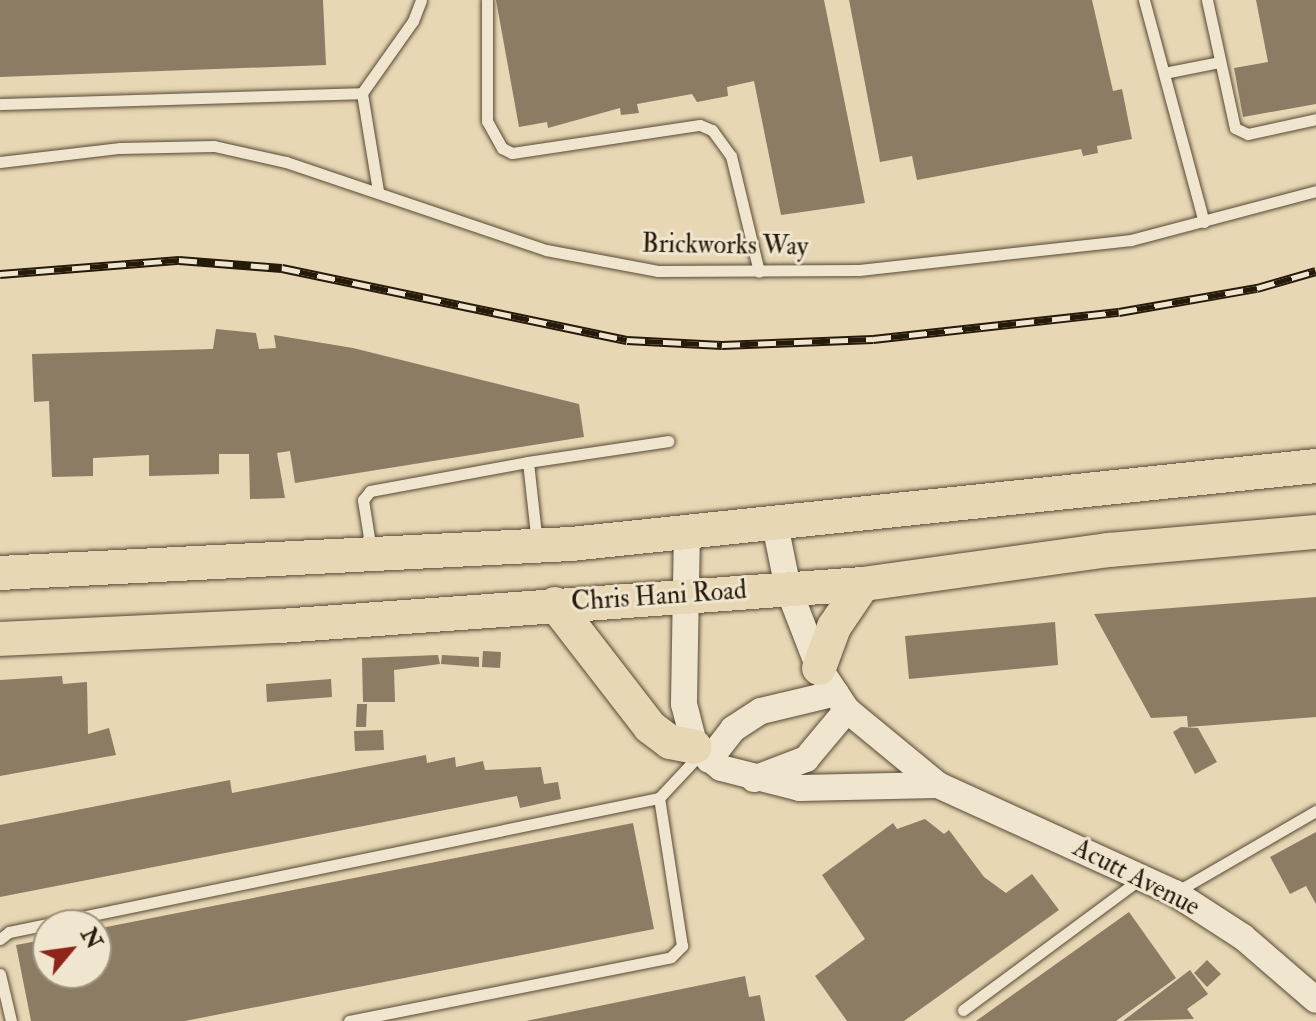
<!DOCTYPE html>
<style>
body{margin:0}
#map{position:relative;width:1316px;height:1021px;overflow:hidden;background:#e8d7b4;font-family:"IM FELL Double Pica",serif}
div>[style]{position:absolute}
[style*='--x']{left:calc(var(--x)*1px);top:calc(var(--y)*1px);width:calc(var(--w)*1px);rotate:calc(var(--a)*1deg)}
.building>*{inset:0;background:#8b7c63}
.roads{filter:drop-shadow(0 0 2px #564935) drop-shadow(0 0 2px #564935)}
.service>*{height:11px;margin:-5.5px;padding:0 5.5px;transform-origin:5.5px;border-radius:5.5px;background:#f0e5ce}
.tertiary>*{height:26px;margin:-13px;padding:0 13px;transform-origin:13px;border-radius:13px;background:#f0e5ce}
.primary>*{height:34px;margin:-17px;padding:0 17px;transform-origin:17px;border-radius:17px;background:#e8d7b4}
.rail>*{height:9px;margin-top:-4.5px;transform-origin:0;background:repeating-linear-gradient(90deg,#f0e5ce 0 18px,#261a0b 0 36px);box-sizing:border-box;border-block:2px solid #261a0b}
span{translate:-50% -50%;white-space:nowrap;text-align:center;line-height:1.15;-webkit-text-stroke:6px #f0e5ce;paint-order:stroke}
.street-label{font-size:26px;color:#261a0b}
.north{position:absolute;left:32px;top:909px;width:80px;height:80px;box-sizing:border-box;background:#f0e5ce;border:2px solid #9f9480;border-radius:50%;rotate:61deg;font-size:22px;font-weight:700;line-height:32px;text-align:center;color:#261a0b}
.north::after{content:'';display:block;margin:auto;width:28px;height:36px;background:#8f2418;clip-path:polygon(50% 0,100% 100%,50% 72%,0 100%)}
</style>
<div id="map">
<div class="building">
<div style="clip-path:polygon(0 0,323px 0,326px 65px,0 77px)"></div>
<div style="clip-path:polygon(496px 0,824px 0,865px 203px,781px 215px,754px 81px,727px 87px,728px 96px,697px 102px,692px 94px,637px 104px,639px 113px,621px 115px,620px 108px,548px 128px,547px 122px,519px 127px)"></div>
<div style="clip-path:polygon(849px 0,1092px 0,1113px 91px,1122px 89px,1132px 139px,1097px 146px,1098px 153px,1083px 156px,1081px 149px,917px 180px,912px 156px,880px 162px)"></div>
<div style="clip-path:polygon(1256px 0,1316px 0,1316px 104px,1243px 117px,1234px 68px,1268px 62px)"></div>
<div style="clip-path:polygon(216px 329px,256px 333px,259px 349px,276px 348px,274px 335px,353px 348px,579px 404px,584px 437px,295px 483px,290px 451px,277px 453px,285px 498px,250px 499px,249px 454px,219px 454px,219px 474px,149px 476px,149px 455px,93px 458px,93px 476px,52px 477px,49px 401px,34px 402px,32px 354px,213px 349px)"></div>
<div style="clip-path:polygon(1316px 597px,1316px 717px,1188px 727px,1187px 716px,1151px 718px,1094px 614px)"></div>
<div style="clip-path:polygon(1055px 622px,1058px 665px,909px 679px,905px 636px)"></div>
<div style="clip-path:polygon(483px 651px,501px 652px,500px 668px,482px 667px)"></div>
<div style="clip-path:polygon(438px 655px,440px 664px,394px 670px,395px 702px,363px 702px,362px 658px)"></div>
<div style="clip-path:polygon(442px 655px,479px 657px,479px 667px,441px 664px)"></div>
<div style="clip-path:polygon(62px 676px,63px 684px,87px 682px,88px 734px,109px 728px,116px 755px,0 776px,0 680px)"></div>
<div style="clip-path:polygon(331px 679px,332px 697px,267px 702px,266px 684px)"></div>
<div style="clip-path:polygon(357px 704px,367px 704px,366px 727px,356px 727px)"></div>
<div style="clip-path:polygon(1181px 727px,1198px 728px,1217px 762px,1195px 774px,1173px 732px)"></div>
<div style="clip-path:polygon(383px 730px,384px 750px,355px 751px,354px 731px)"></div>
<div style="clip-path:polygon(426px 755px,427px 763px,455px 757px,456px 767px,483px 761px,485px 770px,541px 767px,544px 784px,558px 782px,561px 799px,520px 808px,517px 796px,0 897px,0 825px,230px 780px,232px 793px)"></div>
<div style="clip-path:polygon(925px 819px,944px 834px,949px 830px,984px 877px,1006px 893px,1032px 874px,1059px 910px,904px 1021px,847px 1021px,815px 976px,865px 939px,822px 875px,893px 823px,897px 829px)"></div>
<div style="clip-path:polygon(633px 823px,654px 929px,185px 1021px,31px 1021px,16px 945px,48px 939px,48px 973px,96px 973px,96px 929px)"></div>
<div style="clip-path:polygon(1316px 832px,1316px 904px,1306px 886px,1290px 894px,1270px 857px)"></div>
<div style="clip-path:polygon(1129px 912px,1176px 978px,1116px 1021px,976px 1021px)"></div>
<div style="clip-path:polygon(1207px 960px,1221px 974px,1207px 987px,1194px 973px)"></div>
<div style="clip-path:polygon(1190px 970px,1208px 994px,1187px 1009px,1194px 1019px,1123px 1021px)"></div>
<div style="clip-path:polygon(745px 976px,749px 997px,760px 995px,765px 1021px,526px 1021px)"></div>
</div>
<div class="roads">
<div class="service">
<div style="--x:487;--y:0;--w:121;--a:90"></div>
<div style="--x:487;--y:121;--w:31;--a:61"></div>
<div style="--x:502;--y:148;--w:11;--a:27"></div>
<div style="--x:512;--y:153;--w:190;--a:-8.5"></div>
<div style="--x:700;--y:125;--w:13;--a:23"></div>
<div style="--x:712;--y:130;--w:32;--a:54"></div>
<div style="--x:731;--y:156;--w:119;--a:76.4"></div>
<div style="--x:1144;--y:0;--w:230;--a:74.9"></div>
<div style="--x:1207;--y:0;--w:131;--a:77.7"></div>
<div style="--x:1235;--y:128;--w:14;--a:25"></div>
<div style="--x:1248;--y:134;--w:70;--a:-12.4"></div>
<div style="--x:1164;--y:73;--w:56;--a:-11.3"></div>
<div style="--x:0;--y:104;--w:362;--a:-1.7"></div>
<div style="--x:0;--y:162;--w:121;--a:-6.7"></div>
<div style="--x:120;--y:148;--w:94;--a:-1.2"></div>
<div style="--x:214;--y:146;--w:74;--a:12.5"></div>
<div style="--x:286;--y:162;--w:274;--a:18.7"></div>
<div style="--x:546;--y:250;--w:114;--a:10.6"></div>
<div style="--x:658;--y:271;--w:201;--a:-0.3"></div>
<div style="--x:859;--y:270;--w:274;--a:-6.3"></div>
<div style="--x:1131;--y:240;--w:191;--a:-14.8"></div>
<div style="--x:378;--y:191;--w:99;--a:-99.3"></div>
<div style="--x:362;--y:93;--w:88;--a:-54.7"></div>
<div style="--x:413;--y:21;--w:22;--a:-69"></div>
<div style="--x:528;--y:462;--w:142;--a:-8.5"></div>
<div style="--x:371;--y:550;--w:51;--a:-99.1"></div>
<div style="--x:363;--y:500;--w:11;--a:-52"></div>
<div style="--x:370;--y:491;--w:161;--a:-10.4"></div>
<div style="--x:528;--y:462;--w:81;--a:83.7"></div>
<div style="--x:1176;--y:892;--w:162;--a:-30.1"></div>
<div style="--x:0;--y:939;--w:11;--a:-38"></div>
<div style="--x:9;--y:932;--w:664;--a:-11.65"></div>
<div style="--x:659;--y:798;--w:62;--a:-47"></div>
<div style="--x:0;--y:974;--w:48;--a:76.8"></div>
<div style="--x:963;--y:1010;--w:220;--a:-36.5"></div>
<div style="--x:349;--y:1021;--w:328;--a:-11.2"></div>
<div style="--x:671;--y:957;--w:16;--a:-45"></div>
<div style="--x:682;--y:946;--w:150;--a:-98.8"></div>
</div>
<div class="tertiary">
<div style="--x:774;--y:520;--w:69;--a:78.4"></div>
<div style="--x:788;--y:588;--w:86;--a:68.8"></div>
<div style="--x:819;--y:668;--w:50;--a:56.3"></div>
<div style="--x:847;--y:710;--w:118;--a:39.5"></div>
<div style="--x:938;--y:785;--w:260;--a:24.5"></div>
<div style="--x:1175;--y:893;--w:81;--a:32.9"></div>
<div style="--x:1243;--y:937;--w:96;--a:40.8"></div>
<div style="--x:687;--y:529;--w:175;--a:91"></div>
<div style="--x:684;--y:704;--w:44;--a:75.7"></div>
<div style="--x:695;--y:747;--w:33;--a:39"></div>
<div style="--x:721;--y:768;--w:81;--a:14.2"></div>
<div style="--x:800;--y:788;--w:138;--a:-1.2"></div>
<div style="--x:709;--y:760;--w:39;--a:-52"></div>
<div style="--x:733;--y:729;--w:33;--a:-33"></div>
<div style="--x:761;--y:711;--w:77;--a:-13.5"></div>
<div style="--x:754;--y:779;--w:56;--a:-21"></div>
<div style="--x:806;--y:759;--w:64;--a:-50.1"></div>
</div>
<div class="primary">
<div style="--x:0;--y:573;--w:572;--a:-2.91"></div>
<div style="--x:571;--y:544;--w:749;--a:-5.98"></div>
<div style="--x:555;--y:604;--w:155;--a:52.3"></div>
<div style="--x:650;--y:727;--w:25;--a:37"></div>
<div style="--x:670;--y:742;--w:25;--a:11"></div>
<div style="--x:0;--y:639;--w:280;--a:-2.7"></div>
<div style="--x:280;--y:626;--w:585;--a:-4.12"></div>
<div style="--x:863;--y:584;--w:248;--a:-7.9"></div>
<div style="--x:1109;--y:550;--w:208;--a:-5"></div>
<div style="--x:819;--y:668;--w:44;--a:-69.9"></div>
<div style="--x:834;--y:627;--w:52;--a:-56"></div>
</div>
</div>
<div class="rail">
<div style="--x:0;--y:274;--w:180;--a:-4.5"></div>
<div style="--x:179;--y:260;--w:103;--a:4.4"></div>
<div style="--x:282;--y:268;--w:352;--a:11.8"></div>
<div style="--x:627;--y:340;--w:95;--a:3"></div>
<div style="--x:722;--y:345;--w:151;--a:-2.3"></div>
<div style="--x:873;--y:339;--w:247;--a:-6.3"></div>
<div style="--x:1119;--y:312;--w:140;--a:-9.9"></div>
<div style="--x:1257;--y:288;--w:61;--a:-16.1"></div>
</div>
<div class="street-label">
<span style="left:725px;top:246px;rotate:1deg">Brickworks Way</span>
<span style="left:659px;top:597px;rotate:-4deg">Chris Hani Road</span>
<span style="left:1136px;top:878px;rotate:27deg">Acutt Avenue</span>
</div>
<div class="north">N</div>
</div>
